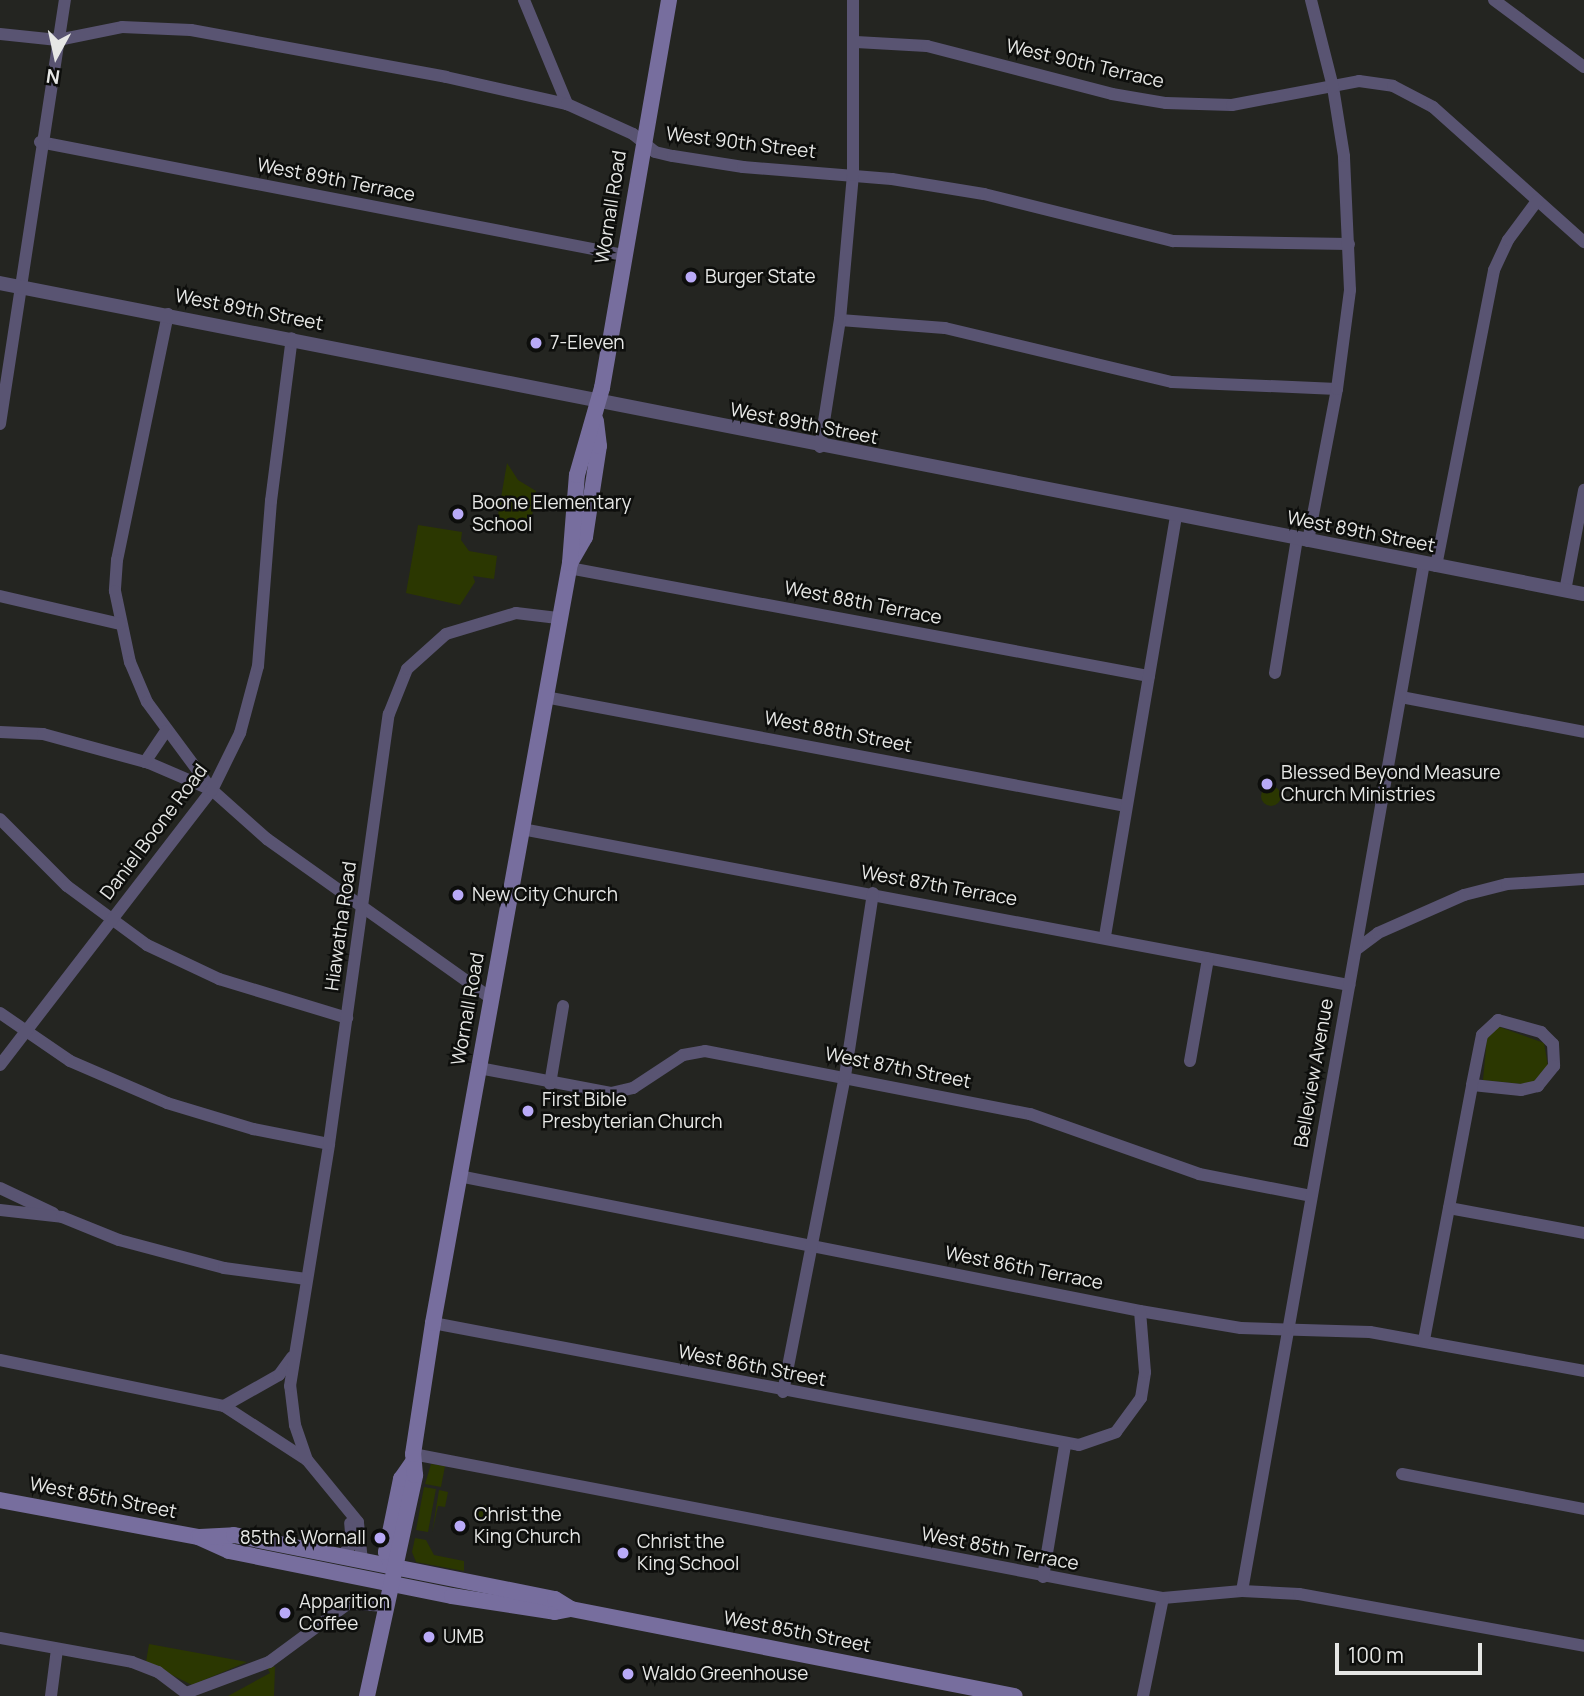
<!DOCTYPE html>
<style>
body{margin:0}
#map{position:relative;width:1584px;height:1696px;overflow:hidden;background:#242521;font-family:Manrope,sans-serif}
div>[style]{position:absolute}
[style*='--x']{left:calc(var(--x)*1px);top:calc(var(--y)*1px);width:calc(var(--w)*1px);rotate:calc(var(--a)*1deg)}
.green>*{inset:0;background:#2b3701}
.round{border-radius:50%}
.minor>*{height:12px;margin:-6px;padding:0 6px;transform-origin:6px;border-radius:6px;background:#595472}
.tertiary>*{height:14px;margin:-7px;padding:0 7px;transform-origin:7px;border-radius:7px;background:#595472}
.secondary>*{height:16px;margin:-8px;padding:0 8px;transform-origin:8px;border-radius:8px;background:#776e9e}
.dots>*{width:19px;height:19px;translate:-50% -50%;box-sizing:border-box;border:4px solid #0d0e0c;border-radius:50%}
span{translate:-50% -50%;white-space:nowrap;text-align:center;line-height:1.15;-webkit-text-stroke:5px #0d0e0c;paint-order:stroke}
.street-label{font-size:19px;color:#e6e7e5}
.poi-label{font-size:19px;color:#e6e7e5}
.left{translate:0 -50%;text-align:left}
.right{translate:-100% -50%;text-align:right}
.north{position:absolute;left:21px;top:21px;width:70px;height:70px;-webkit-text-stroke:5px #0d0e0c;paint-order:stroke;rotate:188deg;font-size:19px;font-weight:700;line-height:28px;text-align:center;color:#e6e7e5}
.north::after{content:'';display:block;margin:auto;width:24px;height:32px;background:#e6e7e5;clip-path:polygon(50% 0,100% 100%,50% 72%,0 100%)}
.scale{position:absolute;left:1335px;top:1643px;width:147px;height:32px;box-sizing:border-box;border:4px solid #e6e7e5;border-top:0;padding-left:9px;font-size:21px;line-height:24px;white-space:nowrap;color:#e6e7e5;-webkit-text-stroke:5px #0d0e0c;paint-order:stroke}
</style>
<div id="map">
<div class="green">
<div style="clip-path:polygon(507px 463px,518px 480px,536px 491px,531px 522px,522px 525px,497px 521px)"></div>
<div style="clip-path:polygon(418px 525px,462px 532px,461px 540px,469px 551px,497px 556px,494px 579px,473px 576px,475px 582px,460px 605px,406px 593px)"></div>
<div class="round" style="left:1261px;top:786px;width:20px;height:20px"></div>
<div style="clip-path:polygon(1497px 1026px,1544px 1043px,1548px 1066px,1535px 1081px,1522px 1084px,1483px 1080px,1487px 1037px)"></div>
<div style="clip-path:polygon(431px 1464px,445px 1466px,441px 1487px,425px 1484px)"></div>
<div style="clip-path:polygon(424px 1487px,436px 1489px,428px 1532px,416px 1530px)"></div>
<div style="clip-path:polygon(439px 1490px,448px 1492px,445px 1507px,438px 1506px,432px 1533px)"></div>
<div class="round" style="left:475px;top:1505px;width:16px;height:16px"></div>
<div style="clip-path:polygon(415px 1538px,426px 1540px,434px 1555px,464px 1561px,464px 1571px,416px 1562px,412px 1552px)"></div>
<div style="clip-path:polygon(149px 1644px,247px 1662px,192px 1685px,146px 1662px)"></div>
<div style="clip-path:polygon(266px 1666px,275px 1667px,274px 1696px,228px 1696px,270px 1673px)"></div>
</div>
<div class="minor">
<div style="--x:524;--y:0;--w:113;--a:67.5"></div>
<div style="--x:1494;--y:0;--w:112;--a:36.7"></div>
<div style="--x:0;--y:34;--w:58;--a:5.9"></div>
<div style="--x:58;--y:40;--w:65;--a:-11.5"></div>
<div style="--x:122;--y:27;--w:69;--a:2.5"></div>
<div style="--x:191;--y:30;--w:259;--a:10.4"></div>
<div style="--x:446;--y:77;--w:124;--a:12.6"></div>
<div style="--x:567;--y:104;--w:72;--a:24.4"></div>
<div style="--x:633;--y:134;--w:28;--a:39"></div>
<div style="--x:655;--y:152;--w:18;--a:13"></div>
<div style="--x:673;--y:156;--w:71;--a:8.9"></div>
<div style="--x:743;--y:167;--w:149;--a:4.6"></div>
<div style="--x:892;--y:179;--w:93;--a:9.3"></div>
<div style="--x:984;--y:194;--w:195;--a:14"></div>
<div style="--x:1173;--y:241;--w:176;--a:1"></div>
<div style="--x:856;--y:42;--w:71;--a:3.2"></div>
<div style="--x:927;--y:46;--w:191;--a:14.5"></div>
<div style="--x:1112;--y:94;--w:55;--a:9.5"></div>
<div style="--x:1166;--y:103;--w:66;--a:1.7"></div>
<div style="--x:1232;--y:105;--w:129;--a:-10.7"></div>
<div style="--x:1359;--y:81;--w:34;--a:8"></div>
<div style="--x:1393;--y:86;--w:45;--a:27.7"></div>
<div style="--x:1433;--y:107;--w:203;--a:41.8"></div>
<div style="--x:40;--y:142;--w:595;--a:10.95"></div>
<div style="--x:168;--y:314;--w:251;--a:101.7"></div>
<div style="--x:117;--y:560;--w:31;--a:94"></div>
<div style="--x:115;--y:591;--w:73;--a:78.1"></div>
<div style="--x:130;--y:662;--w:43;--a:67"></div>
<div style="--x:147;--y:702;--w:106;--a:53.5"></div>
<div style="--x:840;--y:320;--w:105;--a:4.4"></div>
<div style="--x:945;--y:328;--w:233;--a:13.4"></div>
<div style="--x:1172;--y:382;--w:165;--a:2.4"></div>
<div style="--x:0;--y:424;--w:429;--a:-81.3"></div>
<div style="--x:820;--y:447;--w:129;--a:-81.1"></div>
<div style="--x:840;--y:320;--w:146;--a:-84.9"></div>
<div style="--x:853;--y:175;--w:175;--a:-90"></div>
<div style="--x:1308;--y:541;--w:155;--a:-79.2"></div>
<div style="--x:1337;--y:389;--w:100;--a:-82.5"></div>
<div style="--x:1350;--y:290;--w:134;--a:-92.6"></div>
<div style="--x:1344;--y:156;--w:70;--a:-99.1"></div>
<div style="--x:1333;--y:87;--w:90;--a:-104.2"></div>
<div style="--x:1436;--y:566;--w:302;--a:-78.9"></div>
<div style="--x:1494;--y:270;--w:33;--a:-65"></div>
<div style="--x:1508;--y:240;--w:49;--a:-53.4"></div>
<div style="--x:569;--y:568;--w:590;--a:10.55"></div>
<div style="--x:1565;--y:591;--w:103;--a:-79.3"></div>
<div style="--x:0;--y:596;--w:123;--a:13.1"></div>
<div style="--x:1275;--y:673;--w:136;--a:-80.7"></div>
<div style="--x:545;--y:697;--w:590;--a:10.64"></div>
<div style="--x:1401;--y:697;--w:186;--a:10.8"></div>
<div style="--x:0;--y:732;--w:43;--a:2.7"></div>
<div style="--x:43;--y:734;--w:110;--a:15.3"></div>
<div style="--x:149;--y:763;--w:69;--a:23.2"></div>
<div style="--x:212;--y:790;--w:74;--a:41.7"></div>
<div style="--x:267;--y:839;--w:275;--a:35.4"></div>
<div style="--x:145;--y:762;--w:37;--a:-56"></div>
<div style="--x:0;--y:819;--w:95;--a:45"></div>
<div style="--x:67;--y:886;--w:99;--a:36.4"></div>
<div style="--x:147;--y:945;--w:80;--a:25.3"></div>
<div style="--x:219;--y:979;--w:134;--a:16.9"></div>
<div style="--x:522;--y:829;--w:842;--a:10.68"></div>
<div style="--x:1105;--y:936;--w:426;--a:-80.4"></div>
<div style="--x:1357;--y:949;--w:26;--a:-37"></div>
<div style="--x:1378;--y:933;--w:94;--a:-23.8"></div>
<div style="--x:1464;--y:895;--w:44;--a:-14.3"></div>
<div style="--x:1507;--y:884;--w:77;--a:-3.7"></div>
<div style="--x:0;--y:1013;--w:85;--a:34.4"></div>
<div style="--x:70;--y:1061;--w:106;--a:23.4"></div>
<div style="--x:167;--y:1103;--w:90;--a:16.8"></div>
<div style="--x:253;--y:1129;--w:77;--a:11.2"></div>
<div style="--x:1498;--y:1020;--w:45;--a:15.6"></div>
<div style="--x:1541;--y:1032;--w:17;--a:45"></div>
<div style="--x:1553;--y:1044;--w:22;--a:87"></div>
<div style="--x:1554;--y:1066;--w:26;--a:129"></div>
<div style="--x:1538;--y:1086;--w:17;--a:167"></div>
<div style="--x:1521;--y:1090;--w:49;--a:-174.2"></div>
<div style="--x:1472;--y:1085;--w:51;--a:-78.7"></div>
<div style="--x:1482;--y:1035;--w:22;--a:-43"></div>
<div style="--x:1190;--y:1061;--w:104;--a:-80"></div>
<div style="--x:0;--y:1065;--w:347;--a:-52.4"></div>
<div style="--x:212;--y:790;--w:64;--a:-63.8"></div>
<div style="--x:240;--y:733;--w:69;--a:-75"></div>
<div style="--x:258;--y:666;--w:166;--a:-85.5"></div>
<div style="--x:271;--y:501;--w:164;--a:-82.7"></div>
<div style="--x:479;--y:1068;--w:134;--a:10.7"></div>
<div style="--x:611;--y:1093;--w:23;--a:-13"></div>
<div style="--x:633;--y:1088;--w:60;--a:-33.4"></div>
<div style="--x:683;--y:1055;--w:22;--a:-10"></div>
<div style="--x:705;--y:1051;--w:331;--a:11"></div>
<div style="--x:1030;--y:1114;--w:179;--a:19.5"></div>
<div style="--x:1199;--y:1174;--w:114;--a:11.1"></div>
<div style="--x:550;--y:1084;--w:79;--a:-80.5"></div>
<div style="--x:459;--y:1176;--w:694;--a:11.21"></div>
<div style="--x:1140;--y:1311;--w:102;--a:9.6"></div>
<div style="--x:1241;--y:1328;--w:129;--a:1.8"></div>
<div style="--x:1370;--y:1332;--w:218;--a:10.3"></div>
<div style="--x:0;--y:1188;--w:59;--a:25.3"></div>
<div style="--x:1449;--y:1208;--w:137;--a:10.5"></div>
<div style="--x:0;--y:1210;--w:62;--a:6.4"></div>
<div style="--x:62;--y:1217;--w:61;--a:22"></div>
<div style="--x:119;--y:1240;--w:109;--a:14.9"></div>
<div style="--x:224;--y:1268;--w:83;--a:7.6"></div>
<div style="--x:433;--y:1323;--w:657;--a:10.69"></div>
<div style="--x:1079;--y:1445;--w:39;--a:-19"></div>
<div style="--x:1116;--y:1432;--w:42;--a:-53.7"></div>
<div style="--x:1141;--y:1398;--w:26;--a:-81"></div>
<div style="--x:1145;--y:1372;--w:61;--a:-94.7"></div>
<div style="--x:1424;--y:1340;--w:259;--a:-79.3"></div>
<div style="--x:0;--y:1360;--w:229;--a:11.6"></div>
<div style="--x:224;--y:1406;--w:99;--a:33"></div>
<div style="--x:783;--y:1392;--w:322;--a:-78.9"></div>
<div style="--x:845;--y:1076;--w:185;--a:-81.3"></div>
<div style="--x:224;--y:1406;--w:63;--a:-29.4"></div>
<div style="--x:279;--y:1375;--w:22;--a:-54"></div>
<div style="--x:413;--y:1454;--w:764;--a:10.87"></div>
<div style="--x:1163;--y:1598;--w:79;--a:-5.1"></div>
<div style="--x:1242;--y:1591;--w:57;--a:3"></div>
<div style="--x:1299;--y:1594;--w:290;--a:10.3"></div>
<div style="--x:1402;--y:1474;--w:185;--a:10.9"></div>
<div style="--x:341;--y:1557;--w:17;--a:-50"></div>
<div style="--x:352;--y:1544;--w:21;--a:-95"></div>
<div style="--x:362;--y:1561;--w:39;--a:-96"></div>
<div style="--x:358;--y:1522;--w:80;--a:-129.4"></div>
<div style="--x:307;--y:1460;--w:37;--a:-109"></div>
<div style="--x:295;--y:1425;--w:39;--a:-97"></div>
<div style="--x:290;--y:1386;--w:245;--a:-80.8"></div>
<div style="--x:329;--y:1144;--w:434;--a:-82.1"></div>
<div style="--x:389;--y:714;--w:48;--a:-68.2"></div>
<div style="--x:407;--y:669;--w:52;--a:-41.9"></div>
<div style="--x:446;--y:634;--w:73;--a:-16.7"></div>
<div style="--x:516;--y:613;--w:42;--a:6.8"></div>
<div style="--x:1043;--y:1577;--w:134;--a:-80.5"></div>
<div style="--x:1242;--y:1591;--w:1044;--a:-79.96"></div>
<div style="--x:0;--y:1638;--w:134;--a:10.3"></div>
<div style="--x:132;--y:1662;--w:28;--a:21"></div>
<div style="--x:158;--y:1672;--w:35;--a:37"></div>
<div style="--x:186;--y:1693;--w:89;--a:-20.5"></div>
<div style="--x:269;--y:1662;--w:99;--a:-36.4"></div>
<div style="--x:349;--y:1603;--w:34;--a:5"></div>
<div style="--x:51;--y:1696;--w:47;--a:-82.7"></div>
<div style="--x:1143;--y:1696;--w:100;--a:-78.5"></div>
</div>
<div class="tertiary">
<div style="--x:0;--y:283;--w:1614;--a:11.11"></div>
</div>
<div class="secondary">
<div style="--x:570;--y:563;--w:30;--a:-60"></div>
<div style="--x:585;--y:537;--w:92;--a:-81.3"></div>
<div style="--x:599;--y:446;--w:26;--a:-97"></div>
<div style="--x:0;--y:1500;--w:201;--a:10.6"></div>
<div style="--x:198;--y:1537;--w:34;--a:24"></div>
<div style="--x:229;--y:1551;--w:227;--a:11.4"></div>
<div style="--x:452;--y:1596;--w:104;--a:8.8"></div>
<div style="--x:555;--y:1612;--w:16;--a:-11"></div>
<div style="--x:571;--y:1609;--w:452;--a:11.1"></div>
<div style="--x:200;--y:1537;--w:34;--a:-3"></div>
<div style="--x:234;--y:1535;--w:327;--a:11.3"></div>
<div style="--x:555;--y:1599;--w:19;--a:32"></div>
<div style="--x:393;--y:1568;--w:17;--a:-114"></div>
<div style="--x:386;--y:1552;--w:75;--a:-78.4"></div>
<div style="--x:401;--y:1479;--w:19;--a:-55"></div>
<div style="--x:367;--y:1696;--w:226;--a:-77.7"></div>
<div style="--x:415;--y:1475;--w:21;--a:-95"></div>
<div style="--x:413;--y:1454;--w:133;--a:-81.3"></div>
<div style="--x:433;--y:1323;--w:772;--a:-79.78"></div>
<div style="--x:570;--y:563;--w:88;--a:-85.5"></div>
<div style="--x:577;--y:475;--w:91;--a:-74"></div>
<div style="--x:602;--y:388;--w:394;--a:-80.2"></div>
</div>
<div class="dots">
<div style="left:691px;top:277px;background:#b9aaf7"></div>
<div style="left:536px;top:343px;background:#b9aaf7"></div>
<div style="left:458px;top:514px;background:#b9aaf7"></div>
<div style="left:1267px;top:784px;background:#b9aaf7"></div>
<div style="left:458px;top:895px;background:#b9aaf7"></div>
<div style="left:528px;top:1111px;background:#b9aaf7"></div>
<div style="left:460px;top:1526px;background:#b9aaf7"></div>
<div style="left:380px;top:1538px;background:#b9aaf7"></div>
<div style="left:623px;top:1553px;background:#b9aaf7"></div>
<div style="left:285px;top:1613px;background:#b9aaf7"></div>
<div style="left:429px;top:1637px;background:#b9aaf7"></div>
<div style="left:628px;top:1674px;background:#b9aaf7"></div>
</div>
<div class="street-label">
<span style="left:1085px;top:64px;rotate:13deg">West 90th Terrace</span>
<span style="left:741px;top:143px;rotate:7deg">West 90th Street</span>
<span style="left:336px;top:180px;rotate:11deg">West 89th Terrace</span>
<span style="left:611px;top:207px;rotate:-81deg">Wornall Road</span>
<span style="left:249px;top:310px;rotate:11deg">West 89th Street</span>
<span style="left:804px;top:424px;rotate:11deg">West 89th Street</span>
<span style="left:1361px;top:532px;rotate:11deg">West 89th Street</span>
<span style="left:863px;top:603px;rotate:11deg">West 88th Terrace</span>
<span style="left:838px;top:732px;rotate:11deg">West 88th Street</span>
<span style="left:154px;top:832px;rotate:-53deg">Daniel Boone Road</span>
<span style="left:939px;top:886px;rotate:10deg">West 87th Terrace</span>
<span style="left:341px;top:926px;rotate:-82deg">Hiawatha Road</span>
<span style="left:468px;top:1009px;rotate:-80deg">Wornall Road</span>
<span style="left:898px;top:1068px;rotate:11deg">West 87th Street</span>
<span style="left:1314px;top:1073px;rotate:-80deg">Belleview Avenue</span>
<span style="left:1024px;top:1268px;rotate:11deg">West 86th Terrace</span>
<span style="left:752px;top:1366px;rotate:11deg">West 86th Street</span>
<span style="left:103px;top:1498px;rotate:11deg">West 85th Street</span>
<span style="left:1000px;top:1549px;rotate:11deg">West 85th Terrace</span>
<span style="left:797px;top:1632px;rotate:11deg">West 85th Street</span>
</div>
<div class="poi-label">
<span class="left" style="left:705px;top:277px">Burger State</span>
<span class="left" style="left:550px;top:343px">7-Eleven</span>
<span class="left" style="left:472px;top:514px">Boone Elementary<br>School</span>
<span class="left" style="left:1281px;top:784px">Blessed Beyond Measure<br>Church Ministries</span>
<span class="left" style="left:472px;top:895px">New City Church</span>
<span class="left" style="left:542px;top:1111px">First Bible<br>Presbyterian Church</span>
<span class="left" style="left:474px;top:1526px">Christ the<br>King Church</span>
<span class="right" style="left:366px;top:1538px">85th &amp; Wornall</span>
<span class="left" style="left:637px;top:1553px">Christ the<br>King School</span>
<span class="left" style="left:299px;top:1613px">Apparition<br>Coffee</span>
<span class="left" style="left:443px;top:1637px">UMB</span>
<span class="left" style="left:642px;top:1674px">Waldo Greenhouse</span>
</div>
<div class="north">N</div>
<div class="scale">100 m</div>
</div>
